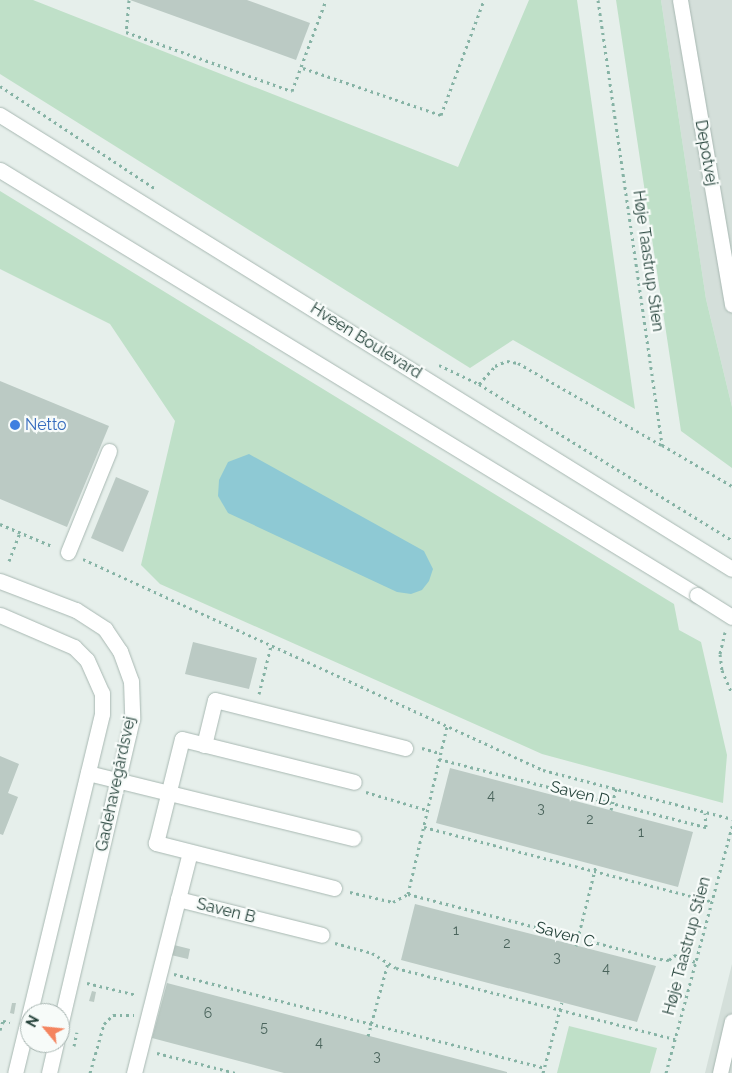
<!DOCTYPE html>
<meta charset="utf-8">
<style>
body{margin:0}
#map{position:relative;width:732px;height:1073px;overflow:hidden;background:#e6efeb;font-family:Raleway,sans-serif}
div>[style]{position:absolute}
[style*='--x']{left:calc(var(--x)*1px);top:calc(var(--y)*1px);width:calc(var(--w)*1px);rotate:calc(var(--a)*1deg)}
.built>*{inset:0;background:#d4dfda}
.green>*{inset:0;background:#bfe0c8}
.water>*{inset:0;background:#8ec9d4}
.building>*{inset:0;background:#bbcac4}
.path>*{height:3px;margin-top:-1.5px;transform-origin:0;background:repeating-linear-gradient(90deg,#86b3a5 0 2.5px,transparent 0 6.5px)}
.roads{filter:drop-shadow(0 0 1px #a8b8b2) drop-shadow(0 0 1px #a8b8b2)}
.minor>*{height:15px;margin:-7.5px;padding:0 7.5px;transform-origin:7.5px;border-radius:7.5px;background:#fff}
.bridges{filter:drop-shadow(0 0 1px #a8b8b2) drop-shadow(0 0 1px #a8b8b2)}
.minor-bridge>*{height:15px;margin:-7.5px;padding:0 7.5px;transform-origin:7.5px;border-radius:7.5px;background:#fff}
.dots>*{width:14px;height:14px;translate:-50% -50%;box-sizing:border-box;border:2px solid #f7fbf9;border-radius:50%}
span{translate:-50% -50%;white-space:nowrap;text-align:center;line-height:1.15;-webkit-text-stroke:4.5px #f7fbf9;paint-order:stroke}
.number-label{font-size:14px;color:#4a645c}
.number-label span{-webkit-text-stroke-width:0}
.street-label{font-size:16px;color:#24423a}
.shop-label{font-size:16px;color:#366cbe}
.left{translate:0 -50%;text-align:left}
.north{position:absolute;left:20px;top:1003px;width:50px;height:50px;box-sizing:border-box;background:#f7fbf9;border:1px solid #a3b1ad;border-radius:50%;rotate:298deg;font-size:14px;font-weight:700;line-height:20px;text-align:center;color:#24423a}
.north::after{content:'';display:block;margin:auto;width:18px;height:22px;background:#f4845f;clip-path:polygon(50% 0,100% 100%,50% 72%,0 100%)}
</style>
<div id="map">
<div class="built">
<div style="clip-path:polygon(661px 0,732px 0,732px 407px,706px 299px)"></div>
<div style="clip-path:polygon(732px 964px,732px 1073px,705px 1073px)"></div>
</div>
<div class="green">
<div style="clip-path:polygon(0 0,33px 0,458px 167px,529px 0,577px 0,635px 409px,513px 340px,470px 368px,0 74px)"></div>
<div style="clip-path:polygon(616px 0,661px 0,706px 299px,732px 407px,732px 468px,681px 431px)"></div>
<div style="clip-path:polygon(0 191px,674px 604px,679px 630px,701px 642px,727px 755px,723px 803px,542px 754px,160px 584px,141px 565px,175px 421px,110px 324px,0 269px)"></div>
<div style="clip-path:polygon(569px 1026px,657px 1048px,650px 1073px,557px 1073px)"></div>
</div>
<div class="water">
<div style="clip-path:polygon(249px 454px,424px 551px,433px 569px,429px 581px,422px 590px,411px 594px,397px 592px,228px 513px,218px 496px,219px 480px,228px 462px)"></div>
</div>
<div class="building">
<div style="clip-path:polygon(130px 0,247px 0,310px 23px,296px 60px)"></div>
<div style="clip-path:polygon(0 381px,109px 426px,67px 527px,0 499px)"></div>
<div style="clip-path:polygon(116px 477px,149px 491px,123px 552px,91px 538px)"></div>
<div style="clip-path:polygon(193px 642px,257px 658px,249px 689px,185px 674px)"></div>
<div style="clip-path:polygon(0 756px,19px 764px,8px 793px,18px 797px,3px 835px,0 834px)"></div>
<div style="clip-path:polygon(450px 768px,693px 832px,678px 887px,436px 823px)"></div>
<div style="clip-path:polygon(415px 904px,656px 966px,637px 1022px,401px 960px)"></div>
<div style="clip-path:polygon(174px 945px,190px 949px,188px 959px,171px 955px)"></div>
<div style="clip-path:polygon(167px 983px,507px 1072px,507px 1073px,284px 1073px,152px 1038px)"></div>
<div style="clip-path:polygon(92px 991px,96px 992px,94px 1002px,89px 1001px)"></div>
<div style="clip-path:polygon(12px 1003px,16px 1003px,14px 1014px,10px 1013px)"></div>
</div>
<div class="path">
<div style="--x:129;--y:0;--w:32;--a:95"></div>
<div style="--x:126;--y:32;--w:176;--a:19.6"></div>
<div style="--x:292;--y:91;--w:97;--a:-69.5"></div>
<div style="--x:598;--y:0;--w:450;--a:81.8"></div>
<div style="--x:662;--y:445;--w:81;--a:30.4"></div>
<div style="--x:303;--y:68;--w:146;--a:18.8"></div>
<div style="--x:441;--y:115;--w:123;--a:-69.5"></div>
<div style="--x:0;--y:86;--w:185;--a:33.5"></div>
<div style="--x:439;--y:365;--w:44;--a:25.4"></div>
<div style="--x:479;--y:384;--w:297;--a:31.7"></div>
<div style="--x:479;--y:384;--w:24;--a:-48"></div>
<div style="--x:495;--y:366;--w:13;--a:-23"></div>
<div style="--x:507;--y:361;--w:11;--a:10"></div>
<div style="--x:518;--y:363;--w:165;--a:29.8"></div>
<div style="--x:0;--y:524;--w:56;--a:22.9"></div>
<div style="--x:83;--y:559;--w:506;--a:24.64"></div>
<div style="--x:543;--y:770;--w:195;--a:14.5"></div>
<div style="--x:9;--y:561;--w:30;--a:-69"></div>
<div style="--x:725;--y:632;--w:23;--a:103"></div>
<div style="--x:720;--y:654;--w:16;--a:83"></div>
<div style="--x:722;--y:670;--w:25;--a:67"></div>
<div style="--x:259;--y:694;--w:49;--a:-76"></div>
<div style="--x:422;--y:748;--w:19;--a:16"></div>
<div style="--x:439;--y:759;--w:276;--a:14.3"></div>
<div style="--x:706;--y:827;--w:14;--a:-94"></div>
<div style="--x:366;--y:792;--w:64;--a:16.4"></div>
<div style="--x:611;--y:810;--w:22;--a:-77"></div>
<div style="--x:424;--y:827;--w:296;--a:14.5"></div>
<div style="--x:350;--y:892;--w:44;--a:13.1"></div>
<div style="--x:393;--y:902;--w:17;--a:-28"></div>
<div style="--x:408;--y:894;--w:260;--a:14.5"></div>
<div style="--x:660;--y:959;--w:9;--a:6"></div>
<div style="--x:669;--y:960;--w:7;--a:-45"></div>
<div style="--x:674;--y:955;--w:22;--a:18"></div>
<div style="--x:408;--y:894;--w:172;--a:-76.9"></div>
<div style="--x:335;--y:943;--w:38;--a:15"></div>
<div style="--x:372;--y:953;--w:28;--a:32"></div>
<div style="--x:396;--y:968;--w:288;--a:14.3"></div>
<div style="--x:576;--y:946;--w:82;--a:-76"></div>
<div style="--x:174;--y:974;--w:383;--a:14.2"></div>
<div style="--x:87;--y:983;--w:51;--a:13.5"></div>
<div style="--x:0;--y:1030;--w:9;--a:-72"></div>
<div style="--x:3;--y:1021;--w:7;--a:8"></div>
<div style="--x:368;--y:1036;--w:76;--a:-74.7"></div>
<div style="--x:74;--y:1046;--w:14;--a:-78"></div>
<div style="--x:157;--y:1053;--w:81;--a:14.2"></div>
<div style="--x:90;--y:1073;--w:51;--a:-74.1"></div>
<div style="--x:104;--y:1024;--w:13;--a:-45"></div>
<div style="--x:113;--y:1015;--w:21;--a:0"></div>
<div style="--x:543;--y:1073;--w:73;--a:-75"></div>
<div style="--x:666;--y:1073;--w:256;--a:-75"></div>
</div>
<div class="roads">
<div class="minor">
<div style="--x:680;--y:0;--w:309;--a:80.3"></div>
<div style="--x:0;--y:115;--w:861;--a:31.81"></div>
<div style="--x:0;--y:170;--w:816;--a:31.37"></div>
<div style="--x:68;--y:552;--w:109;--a:-67.9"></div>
<div style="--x:0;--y:581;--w:81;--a:20.9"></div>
<div style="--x:76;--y:610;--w:35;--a:33"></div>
<div style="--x:105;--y:629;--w:27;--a:56"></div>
<div style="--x:120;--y:651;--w:32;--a:70"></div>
<div style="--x:131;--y:681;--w:38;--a:88"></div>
<div style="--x:132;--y:719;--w:315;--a:103.2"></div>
<div style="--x:0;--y:615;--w:81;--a:23.4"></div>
<div style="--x:74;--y:647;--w:18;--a:45"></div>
<div style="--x:87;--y:660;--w:36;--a:66"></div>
<div style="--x:102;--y:693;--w:21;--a:90"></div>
<div style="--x:102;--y:714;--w:369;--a:103.6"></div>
<div style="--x:204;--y:745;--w:46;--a:-76.3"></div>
<div style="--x:215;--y:700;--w:196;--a:14.2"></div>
<div style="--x:88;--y:773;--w:273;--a:13.8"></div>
<div style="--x:190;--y:852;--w:49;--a:104.3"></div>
<div style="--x:178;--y:899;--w:148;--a:14"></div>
<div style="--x:334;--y:888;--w:184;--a:-165.8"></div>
<div style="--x:156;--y:843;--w:107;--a:-76"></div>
<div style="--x:182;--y:739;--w:177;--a:14"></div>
<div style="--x:49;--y:1073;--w:31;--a:-77"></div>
<div style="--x:134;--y:1073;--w:179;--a:-75.8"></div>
<div style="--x:720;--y:1073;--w:53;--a:-77"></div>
</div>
</div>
<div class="bridges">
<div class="minor-bridge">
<div style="--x:697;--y:595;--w:41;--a:32.2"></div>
</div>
</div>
<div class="dots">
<div style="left:15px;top:425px;background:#3f7fe0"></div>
</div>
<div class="number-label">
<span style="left:491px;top:795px">4</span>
<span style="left:541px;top:808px">3</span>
<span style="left:590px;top:819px">2</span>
<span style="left:641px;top:832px">1</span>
<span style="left:456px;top:930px">1</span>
<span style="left:507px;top:943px">2</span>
<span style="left:557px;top:957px">3</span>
<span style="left:606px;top:968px">4</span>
<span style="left:208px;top:1013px">6</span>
<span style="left:264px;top:1027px">5</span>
<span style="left:319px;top:1042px">4</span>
<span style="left:377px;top:1056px">3</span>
</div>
<div class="street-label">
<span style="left:706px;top:153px;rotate:80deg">Depotvej</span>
<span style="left:648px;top:261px;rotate:82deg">Høje Taastrup Stien</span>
<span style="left:366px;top:341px;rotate:32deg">Hveen Boulevard</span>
<span style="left:116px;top:784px;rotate:-78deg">Gadehavegårdsvej</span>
<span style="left:580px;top:794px;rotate:14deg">Saven D</span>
<span style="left:226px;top:911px;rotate:14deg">Saven B</span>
<span style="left:565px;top:935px;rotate:15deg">Saven C</span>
<span style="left:687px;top:946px;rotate:-75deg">Høje Taastrup Stien</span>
</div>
<div class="shop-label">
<span class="left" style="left:25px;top:425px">Netto</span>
</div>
<div class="north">N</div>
</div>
